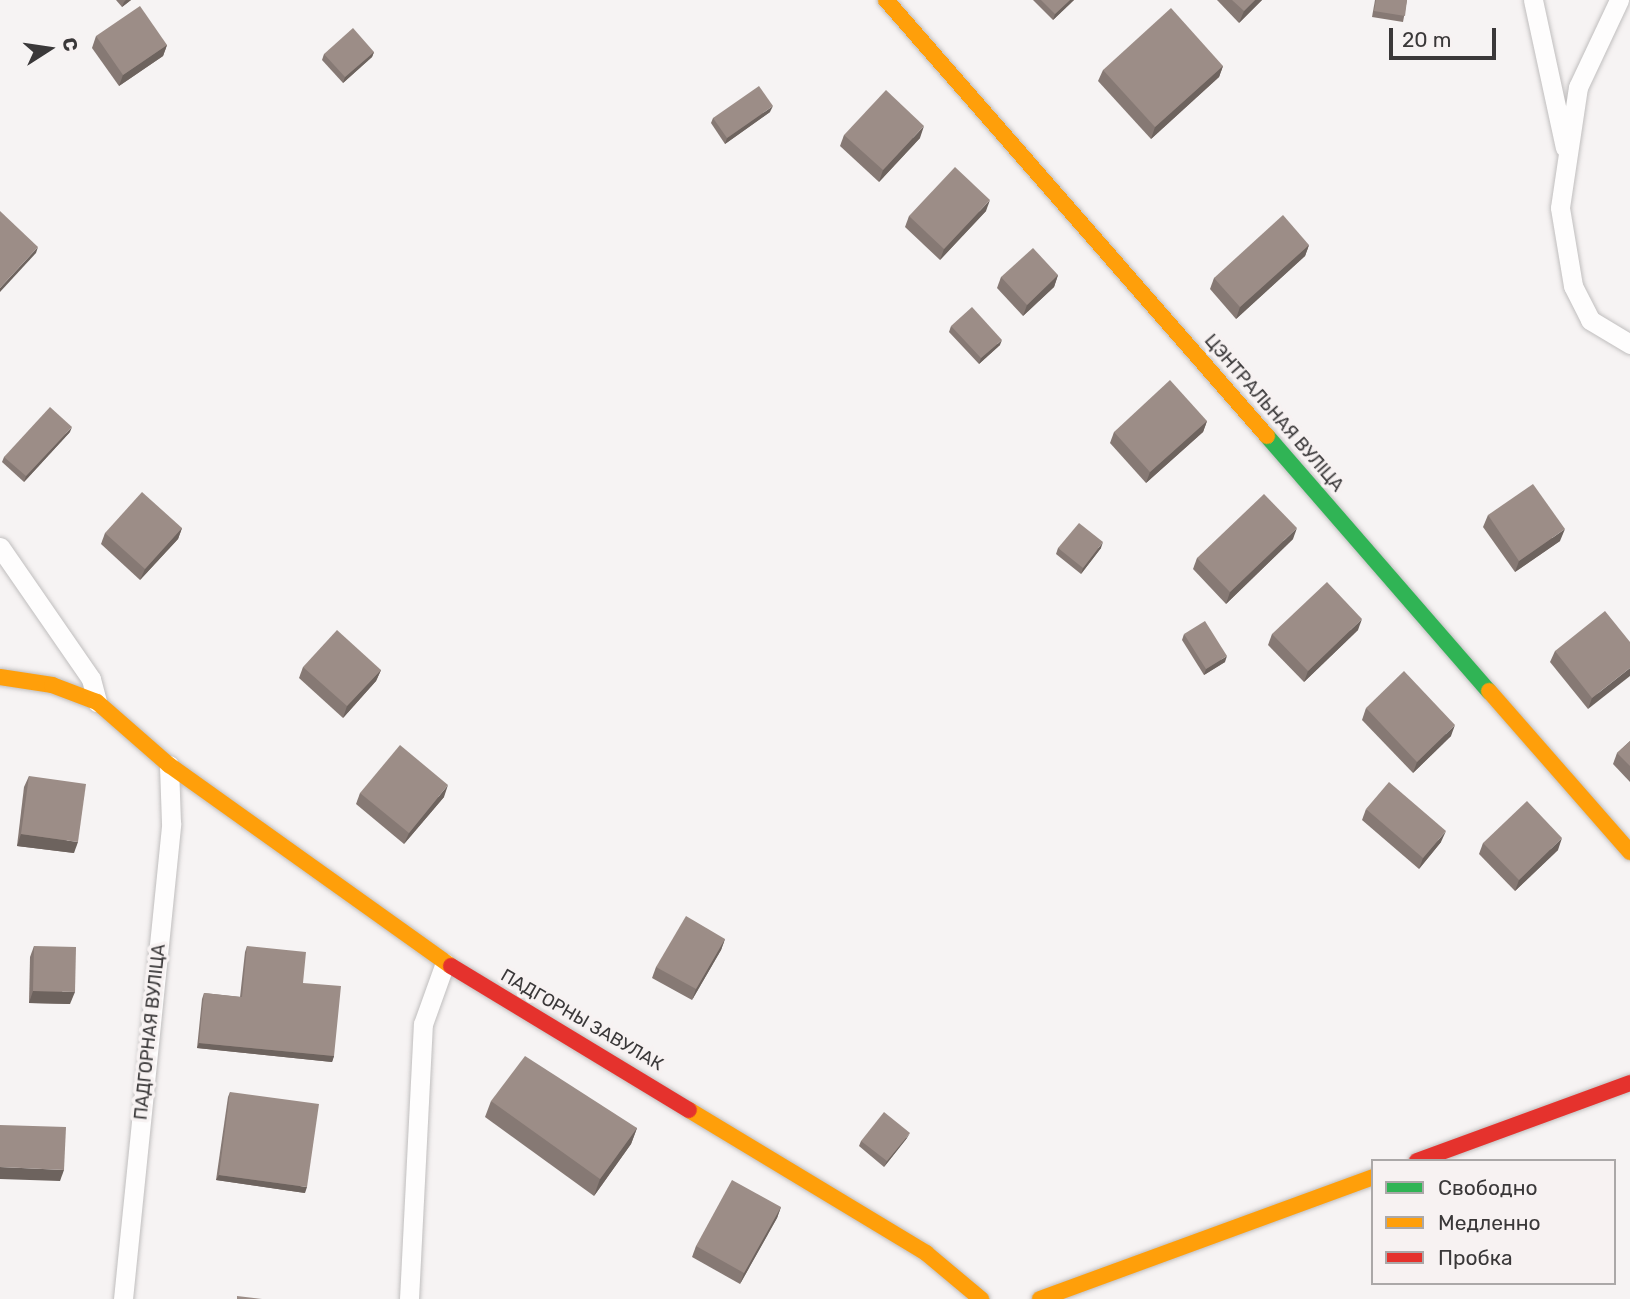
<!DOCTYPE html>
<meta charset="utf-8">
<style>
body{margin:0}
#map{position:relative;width:1630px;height:1299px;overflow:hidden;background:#f6f3f3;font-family:Rubik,sans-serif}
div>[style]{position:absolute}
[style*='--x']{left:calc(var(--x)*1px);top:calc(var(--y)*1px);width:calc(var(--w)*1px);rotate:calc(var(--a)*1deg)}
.roads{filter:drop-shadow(0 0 2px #c0bebe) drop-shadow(0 0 2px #c0bebe)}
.lane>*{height:19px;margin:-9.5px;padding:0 9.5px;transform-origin:9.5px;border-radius:9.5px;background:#fefdfd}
.fast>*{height:16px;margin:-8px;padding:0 8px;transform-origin:8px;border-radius:8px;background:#30b455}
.slow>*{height:16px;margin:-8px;padding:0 8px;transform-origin:8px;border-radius:8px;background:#ff9f0a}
.jam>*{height:16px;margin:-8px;padding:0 8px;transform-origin:8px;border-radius:8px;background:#e5322d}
.wall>*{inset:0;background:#867974}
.shaded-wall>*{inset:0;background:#6d635e}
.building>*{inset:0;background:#9c8d87}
span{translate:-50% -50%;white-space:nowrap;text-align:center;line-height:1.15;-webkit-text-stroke:7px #f7f2f2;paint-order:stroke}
.street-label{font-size:18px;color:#3a3839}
.legend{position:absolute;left:1371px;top:1159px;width:245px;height:126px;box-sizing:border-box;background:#f7f2f2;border:2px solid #aba8a8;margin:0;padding:9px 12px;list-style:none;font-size:21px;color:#3a3839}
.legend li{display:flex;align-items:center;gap:14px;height:35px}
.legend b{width:35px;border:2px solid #aba8a8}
.north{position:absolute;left:14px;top:14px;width:70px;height:70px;-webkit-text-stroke:5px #f7f2f2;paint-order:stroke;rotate:78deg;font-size:19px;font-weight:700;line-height:28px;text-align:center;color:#3a3839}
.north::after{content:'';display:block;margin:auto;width:24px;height:32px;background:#3a3839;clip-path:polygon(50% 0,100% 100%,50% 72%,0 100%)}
.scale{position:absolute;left:1389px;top:28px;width:107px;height:32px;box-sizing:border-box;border:4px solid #3a3839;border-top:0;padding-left:9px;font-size:21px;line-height:24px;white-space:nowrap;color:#3a3839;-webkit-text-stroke:5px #f7f2f2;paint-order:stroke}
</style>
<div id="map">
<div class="roads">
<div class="lane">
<div style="--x:1533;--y:0;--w:151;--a:77.8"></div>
<div style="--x:1619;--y:0;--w:96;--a:115.2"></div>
<div style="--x:1578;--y:87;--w:122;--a:98.5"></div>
<div style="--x:1560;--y:208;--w:79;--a:80.5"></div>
<div style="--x:1573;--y:286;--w:38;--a:63"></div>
<div style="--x:1590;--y:320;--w:47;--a:31"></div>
<div style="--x:0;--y:547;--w:160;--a:55.4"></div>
<div style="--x:91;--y:679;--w:24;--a:75"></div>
<div style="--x:123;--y:1299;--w:478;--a:-84.2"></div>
<div style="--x:171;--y:823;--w:58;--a:-92"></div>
<div style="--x:409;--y:1299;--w:275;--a:-87.1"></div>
<div style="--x:423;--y:1024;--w:65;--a:-70.2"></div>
</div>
<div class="fast">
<div style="--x:1267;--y:436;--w:338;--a:49"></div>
</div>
<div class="slow">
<div style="--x:886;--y:0;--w:579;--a:48.85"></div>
<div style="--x:0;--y:677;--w:53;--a:8.7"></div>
<div style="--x:52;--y:685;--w:48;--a:20.7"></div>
<div style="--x:97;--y:702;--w:96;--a:41.2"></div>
<div style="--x:169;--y:765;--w:346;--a:35.5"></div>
<div style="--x:1489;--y:691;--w:214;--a:48.8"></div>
<div style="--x:689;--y:1110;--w:277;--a:31.1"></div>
<div style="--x:926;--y:1253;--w:72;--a:39.9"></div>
<div style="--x:1040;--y:1299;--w:355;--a:-20.1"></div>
</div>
<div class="jam">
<div style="--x:451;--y:966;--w:278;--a:31.2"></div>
<div style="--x:1417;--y:1161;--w:227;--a:-20.1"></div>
</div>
</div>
<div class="wall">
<div style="clip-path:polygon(116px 0,131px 0,122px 7px)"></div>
<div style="clip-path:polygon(1033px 0,1074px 0,1053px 20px)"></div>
<div style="clip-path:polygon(1217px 0,1262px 0,1239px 23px)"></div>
<div style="clip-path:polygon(1375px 0,1407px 0,1403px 22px,1372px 17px)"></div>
<div style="clip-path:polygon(96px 36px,167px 45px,163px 56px,119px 86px,92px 48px)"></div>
<div style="clip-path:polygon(374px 52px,372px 57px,343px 83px,322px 60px,324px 54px)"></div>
<div style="clip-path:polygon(1223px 66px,1219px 77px,1151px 139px,1098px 81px,1103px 70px)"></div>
<div style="clip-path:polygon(770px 112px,725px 144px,711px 123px,713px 118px)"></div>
<div style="clip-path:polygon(844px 135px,920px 138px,879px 182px,840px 146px)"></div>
<div style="clip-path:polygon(986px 211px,940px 260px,905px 227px,909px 216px)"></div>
<div style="clip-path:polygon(1309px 245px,1305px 256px,1236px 319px,1210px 289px,1214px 278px)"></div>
<div style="clip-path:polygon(1058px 275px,1054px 287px,1023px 316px,997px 288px,1001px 277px)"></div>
<div style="clip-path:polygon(951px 326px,1000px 345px,979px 364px,949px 332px)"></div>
<div style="clip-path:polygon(1207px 421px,1203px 432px,1146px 483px,1110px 443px,1114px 432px)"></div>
<div style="clip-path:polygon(70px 432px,24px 482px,2px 462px,4px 457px)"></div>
<div style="clip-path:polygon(1488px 515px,1560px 541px,1515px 572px,1483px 527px)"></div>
<div style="clip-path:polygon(182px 528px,178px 539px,140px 580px,101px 544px,105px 533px)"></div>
<div style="clip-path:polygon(1293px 539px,1226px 604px,1193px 569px,1197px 558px)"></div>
<div style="clip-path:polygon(1058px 548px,1101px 548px,1081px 574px,1056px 554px)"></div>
<div style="clip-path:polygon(1358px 630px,1304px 682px,1268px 645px,1272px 634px)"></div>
<div style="clip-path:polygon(1184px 634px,1225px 662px,1204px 675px,1182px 640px)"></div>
<div style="clip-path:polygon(1630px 642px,1588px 709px,1550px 662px,1555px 651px)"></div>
<div style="clip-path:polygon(303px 667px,381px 670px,376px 681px,343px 718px,299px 678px)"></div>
<div style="clip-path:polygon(1366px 708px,1451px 736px,1413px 773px,1362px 720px)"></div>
<div style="clip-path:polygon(1630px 741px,1630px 782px,1613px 764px,1617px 753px)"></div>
<div style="clip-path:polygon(29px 776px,74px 853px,17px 846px,24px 787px)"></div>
<div style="clip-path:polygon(360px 793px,444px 797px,404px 844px,356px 804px)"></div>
<div style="clip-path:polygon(1366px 809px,1441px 842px,1419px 869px,1362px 820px)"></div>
<div style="clip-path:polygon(1483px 843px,1558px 850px,1515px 891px,1479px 854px)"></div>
<div style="clip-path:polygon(725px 939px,721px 950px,692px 1000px,652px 978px,656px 967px)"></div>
<div style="clip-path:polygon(34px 946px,70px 1004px,29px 1003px,30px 957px)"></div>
<div style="clip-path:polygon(247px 946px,303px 983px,334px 1056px,332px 1062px,197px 1048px,202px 999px,204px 993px,240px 997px,245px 952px)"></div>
<div style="clip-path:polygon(230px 1092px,305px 1193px,216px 1180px,228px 1097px)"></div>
<div style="clip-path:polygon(491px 1101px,637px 1128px,631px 1144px,594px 1196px,485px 1117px)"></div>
<div style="clip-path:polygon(907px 1138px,884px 1167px,859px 1146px,861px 1141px)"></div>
<div style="clip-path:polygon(781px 1207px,777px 1218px,740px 1284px,692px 1257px,696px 1246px)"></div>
</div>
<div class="shaded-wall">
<div style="clip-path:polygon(126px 0,131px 0,122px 7px,124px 2px)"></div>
<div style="clip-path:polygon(1070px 0,1074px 0,1053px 20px,1055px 14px)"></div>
<div style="clip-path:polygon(1255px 0,1262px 0,1239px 23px,1244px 11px)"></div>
<div style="clip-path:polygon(167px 45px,163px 56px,119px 86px,123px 75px)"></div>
<div style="clip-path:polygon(374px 52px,372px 57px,343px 83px,345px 77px)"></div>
<div style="clip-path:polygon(1223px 66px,1219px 77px,1151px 139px,1155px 127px)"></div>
<div style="clip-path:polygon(773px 106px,770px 112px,725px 144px,727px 138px)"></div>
<div style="clip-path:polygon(924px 126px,920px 138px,879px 182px,883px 170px)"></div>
<div style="clip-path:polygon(990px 200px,986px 211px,940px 260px,944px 249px)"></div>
<div style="clip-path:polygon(1309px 245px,1305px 256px,1236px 319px,1240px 307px)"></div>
<div style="clip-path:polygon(38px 247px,36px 253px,0 292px,0 288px)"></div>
<div style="clip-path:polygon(1058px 275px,1054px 287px,1023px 316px,1027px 305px)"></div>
<div style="clip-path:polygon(1002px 340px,1000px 345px,979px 364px,981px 358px)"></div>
<div style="clip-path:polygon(1207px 421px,1203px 432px,1146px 483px,1150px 472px)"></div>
<div style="clip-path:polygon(72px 427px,70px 432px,24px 482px,26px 476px)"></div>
<div style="clip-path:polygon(182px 528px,178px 539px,140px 580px,145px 569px)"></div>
<div style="clip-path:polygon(1297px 528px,1293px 539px,1226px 604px,1230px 592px)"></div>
<div style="clip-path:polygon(1565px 529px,1560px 541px,1515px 572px,1519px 561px)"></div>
<div style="clip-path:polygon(1103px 542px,1101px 548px,1081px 574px,1083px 568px)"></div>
<div style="clip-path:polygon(1362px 619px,1358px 630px,1304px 682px,1308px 671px)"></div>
<div style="clip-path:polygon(1227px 656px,1225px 662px,1204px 675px,1206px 669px)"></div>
<div style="clip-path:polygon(1630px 668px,1630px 676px,1588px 709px,1592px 698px)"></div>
<div style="clip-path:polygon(381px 670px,376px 681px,343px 718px,347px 706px)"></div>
<div style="clip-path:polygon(1455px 725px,1451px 736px,1413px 773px,1417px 762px)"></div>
<div style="clip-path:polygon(448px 785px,444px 797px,404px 844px,409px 833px)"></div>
<div style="clip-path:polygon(1446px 831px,1441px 842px,1419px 869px,1423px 858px)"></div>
<div style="clip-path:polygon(21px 834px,78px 842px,74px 853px,17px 846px)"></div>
<div style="clip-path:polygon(1562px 838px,1558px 850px,1515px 891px,1519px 880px)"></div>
<div style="clip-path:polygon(725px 939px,721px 950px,692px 1000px,696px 989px)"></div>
<div style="clip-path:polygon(33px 991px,75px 992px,70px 1004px,29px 1003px)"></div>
<div style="clip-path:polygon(199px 1043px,334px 1056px,332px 1062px,197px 1048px)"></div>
<div style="clip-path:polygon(637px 1128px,631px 1144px,594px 1196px,600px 1179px)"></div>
<div style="clip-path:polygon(910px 1133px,907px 1138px,884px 1167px,887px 1161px)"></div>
<div style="clip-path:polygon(0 1167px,64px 1170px,60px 1181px,0 1179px)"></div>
<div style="clip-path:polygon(219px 1175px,307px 1187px,305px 1193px,216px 1180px)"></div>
<div style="clip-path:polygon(781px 1207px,777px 1218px,740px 1284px,744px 1273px)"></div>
</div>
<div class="building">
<div style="clip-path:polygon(1041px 0,1070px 0,1055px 14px)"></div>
<div style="clip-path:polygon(1232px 0,1255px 0,1244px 11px)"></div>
<div style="clip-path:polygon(1376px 0,1407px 0,1405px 16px,1374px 11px)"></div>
<div style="clip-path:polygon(140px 6px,167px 45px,123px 75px,96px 36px)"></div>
<div style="clip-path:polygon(1171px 8px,1223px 66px,1155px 127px,1103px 70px)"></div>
<div style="clip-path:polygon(353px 28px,374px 52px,345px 77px,324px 54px)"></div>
<div style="clip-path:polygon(759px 86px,773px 106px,727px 138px,713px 118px)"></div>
<div style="clip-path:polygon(886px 90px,924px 126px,883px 170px,844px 135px)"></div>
<div style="clip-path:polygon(955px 167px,990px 200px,944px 249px,909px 216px)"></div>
<div style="clip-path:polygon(0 211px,38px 247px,0 288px)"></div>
<div style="clip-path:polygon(1283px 215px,1309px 245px,1240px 307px,1214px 278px)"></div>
<div style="clip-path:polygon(1033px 248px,1058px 275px,1027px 305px,1001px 277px)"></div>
<div style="clip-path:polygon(972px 307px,1002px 340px,981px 358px,951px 326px)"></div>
<div style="clip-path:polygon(1170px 380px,1207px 421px,1150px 472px,1114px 432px)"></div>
<div style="clip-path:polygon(50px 407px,72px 427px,26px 476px,4px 457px)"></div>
<div style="clip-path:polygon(1533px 484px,1565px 529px,1519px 561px,1488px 515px)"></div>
<div style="clip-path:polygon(142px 492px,182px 528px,145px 569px,105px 533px)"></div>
<div style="clip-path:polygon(1264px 494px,1297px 528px,1230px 592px,1197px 558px)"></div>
<div style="clip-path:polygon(1079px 523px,1103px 542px,1083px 568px,1058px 548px)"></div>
<div style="clip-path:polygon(1327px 582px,1362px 619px,1308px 671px,1272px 634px)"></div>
<div style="clip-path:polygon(1605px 611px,1630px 642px,1630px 668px,1592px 698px,1555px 651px)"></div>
<div style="clip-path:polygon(1205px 621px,1227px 656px,1206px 669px,1184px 634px)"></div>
<div style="clip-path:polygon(337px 630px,381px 670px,347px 706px,303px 667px)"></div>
<div style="clip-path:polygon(1404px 671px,1455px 725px,1417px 762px,1366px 708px)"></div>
<div style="clip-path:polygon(1630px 741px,1630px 766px,1617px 753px)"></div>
<div style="clip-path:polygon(400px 745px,448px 785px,409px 833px,360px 793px)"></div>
<div style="clip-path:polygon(29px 776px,86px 784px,78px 842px,21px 834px)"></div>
<div style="clip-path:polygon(1389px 782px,1446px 831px,1423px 858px,1366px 809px)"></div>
<div style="clip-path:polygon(1527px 801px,1562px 838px,1519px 880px,1483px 843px)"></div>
<div style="clip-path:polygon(686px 916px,725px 939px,696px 989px,656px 967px)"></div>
<div style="clip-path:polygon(34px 946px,76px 947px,75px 992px,33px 991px)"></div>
<div style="clip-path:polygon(247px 946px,306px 952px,303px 983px,341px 986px,334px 1056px,199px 1043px,204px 993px,242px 997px)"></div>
<div style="clip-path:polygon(525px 1056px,637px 1128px,600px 1179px,491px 1101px)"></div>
<div style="clip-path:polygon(230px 1092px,319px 1104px,307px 1187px,219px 1175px)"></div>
<div style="clip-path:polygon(884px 1112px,910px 1133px,887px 1161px,861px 1141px)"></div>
<div style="clip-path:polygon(0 1125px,66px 1127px,64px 1170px,0 1167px)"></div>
<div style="clip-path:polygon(732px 1180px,781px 1207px,744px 1273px,696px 1246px)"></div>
<div style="clip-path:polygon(237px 1296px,262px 1299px,237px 1299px)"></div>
</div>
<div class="street-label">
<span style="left:1274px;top:413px;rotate:49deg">ЦЭНТРАЛЬНАЯ ВУЛІЦА</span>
<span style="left:582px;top:1020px;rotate:30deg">ПАДГОРНЫ ЗАВУЛАК</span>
<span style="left:150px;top:1032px;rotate:-84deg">ПАДГОРНАЯ ВУЛІЦА</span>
</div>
<ul class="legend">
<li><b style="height:9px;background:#30b455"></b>Свободно</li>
<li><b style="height:9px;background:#ff9f0a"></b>Медленно</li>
<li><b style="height:9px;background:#e5322d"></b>Пробка</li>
</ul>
<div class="north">С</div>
<div class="scale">20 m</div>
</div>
